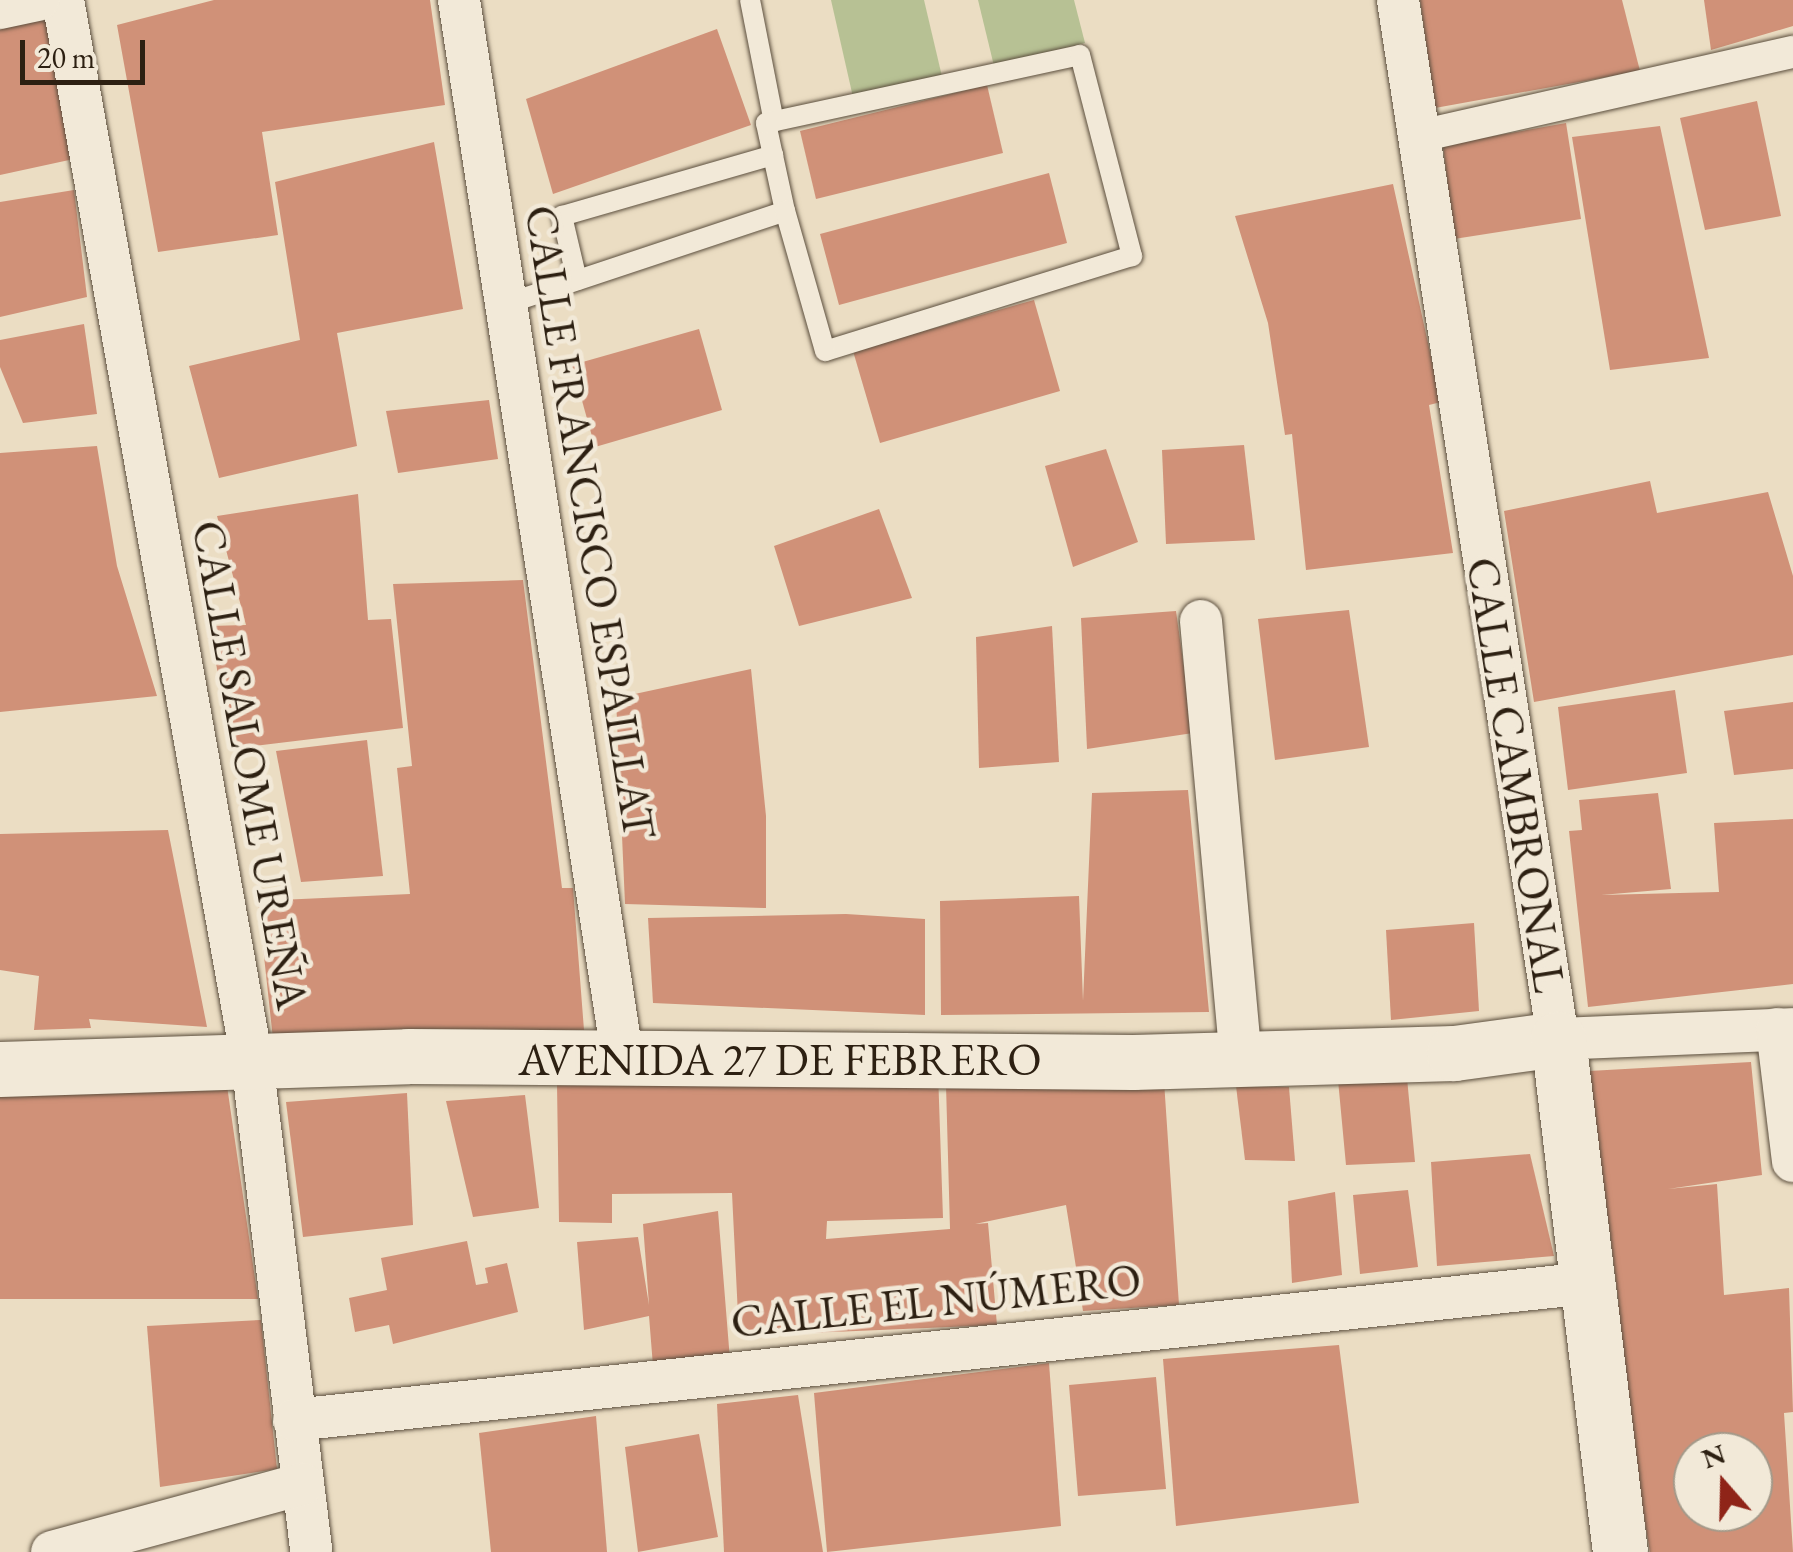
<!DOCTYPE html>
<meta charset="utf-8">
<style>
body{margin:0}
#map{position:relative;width:1793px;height:1552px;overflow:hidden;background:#ebddc3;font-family:"EB Garamond",serif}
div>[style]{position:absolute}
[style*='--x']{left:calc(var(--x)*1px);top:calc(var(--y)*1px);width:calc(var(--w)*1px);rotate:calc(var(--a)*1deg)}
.green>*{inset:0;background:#b7c194}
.building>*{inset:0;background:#d09178}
.roads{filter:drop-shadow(0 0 2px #5c4f3e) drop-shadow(0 0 2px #5c4f3e)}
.service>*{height:20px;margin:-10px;padding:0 10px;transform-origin:10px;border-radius:10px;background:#f2e9d8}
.pedestrian>*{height:32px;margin:-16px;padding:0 16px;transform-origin:16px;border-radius:16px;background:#f2e9d8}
.minor>*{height:42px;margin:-21px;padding:0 21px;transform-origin:21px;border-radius:21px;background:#f2e9d8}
.secondary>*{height:55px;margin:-27.5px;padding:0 27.5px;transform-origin:27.5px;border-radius:27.5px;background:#f2e9d8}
span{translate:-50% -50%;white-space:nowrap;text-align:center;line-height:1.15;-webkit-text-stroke:9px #f2e9d8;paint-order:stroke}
.street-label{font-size:45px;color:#2d2012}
.north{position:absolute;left:1673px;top:1432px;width:100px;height:100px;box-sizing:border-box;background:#f2e9d8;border:2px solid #a39989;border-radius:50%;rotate:340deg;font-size:28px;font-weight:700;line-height:40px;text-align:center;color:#2d2012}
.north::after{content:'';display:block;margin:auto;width:35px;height:45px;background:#8f2418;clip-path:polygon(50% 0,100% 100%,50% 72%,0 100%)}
.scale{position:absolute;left:20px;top:40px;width:125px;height:45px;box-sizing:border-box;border:5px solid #2d2012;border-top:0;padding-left:12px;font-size:30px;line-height:35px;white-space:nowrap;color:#2d2012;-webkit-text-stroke:8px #f2e9d8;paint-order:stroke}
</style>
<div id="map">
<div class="green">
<div style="clip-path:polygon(831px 0,924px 0,944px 85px,855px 106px)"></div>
<div style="clip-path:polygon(978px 0,1074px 0,1085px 43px,994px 66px)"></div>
</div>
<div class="building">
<div style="clip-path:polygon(214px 0,430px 0,445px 105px,262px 132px,278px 235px,158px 252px,117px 25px)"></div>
<div style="clip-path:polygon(1420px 0,1622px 0,1640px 71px,1435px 108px)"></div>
<div style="clip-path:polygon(1704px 0,1793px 0,1793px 26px,1711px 50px)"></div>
<div style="clip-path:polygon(49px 16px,83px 157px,0 175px,0 29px)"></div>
<div style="clip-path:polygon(717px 29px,751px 125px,553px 194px,526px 99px)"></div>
<div style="clip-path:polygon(987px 85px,1003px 153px,816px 199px,800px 131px)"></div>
<div style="clip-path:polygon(1757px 101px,1781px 216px,1705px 230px,1680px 118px)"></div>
<div style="clip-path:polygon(1566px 123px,1581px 219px,1454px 239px,1443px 145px)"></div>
<div style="clip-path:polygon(1660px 126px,1709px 358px,1610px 370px,1572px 137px)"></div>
<div style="clip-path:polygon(434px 142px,463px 309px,337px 333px,357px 446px,219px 478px,189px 366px,300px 340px,275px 182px)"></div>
<div style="clip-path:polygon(1049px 173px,1067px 243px,839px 305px,820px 234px)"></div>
<div style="clip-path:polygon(1393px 184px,1441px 402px,1429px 405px,1453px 553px,1306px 570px,1292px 434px,1285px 435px,1268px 323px,1235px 216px)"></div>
<div style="clip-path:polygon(74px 190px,87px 297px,0 317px,0 202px)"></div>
<div style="clip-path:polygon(1034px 300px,1060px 391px,880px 443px,853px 351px)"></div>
<div style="clip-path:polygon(84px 324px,97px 414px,23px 423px,0 367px,0 340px)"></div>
<div style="clip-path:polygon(699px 329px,722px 410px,595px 447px,572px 365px)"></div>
<div style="clip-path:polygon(489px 400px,498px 459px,398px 473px,386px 411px)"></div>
<div style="clip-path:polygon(1244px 445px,1255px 540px,1166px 544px,1162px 450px)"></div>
<div style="clip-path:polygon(97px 446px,117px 566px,157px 696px,0 712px,0 453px)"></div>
<div style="clip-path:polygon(1106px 449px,1138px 542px,1073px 567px,1045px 466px)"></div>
<div style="clip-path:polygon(1650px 481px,1657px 513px,1768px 492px,1793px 576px,1793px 655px,1534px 702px,1504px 511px)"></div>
<div style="clip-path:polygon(358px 494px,368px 620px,391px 619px,403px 728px,230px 749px,210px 626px,246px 625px,217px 516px)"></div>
<div style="clip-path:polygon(879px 509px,912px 598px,799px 626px,774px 546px)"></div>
<div style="clip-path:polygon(523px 580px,562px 888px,573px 888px,584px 1030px,273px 1039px,258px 901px,410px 894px,397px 768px,412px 766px,393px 584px)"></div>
<div style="clip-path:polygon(1349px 610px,1369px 747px,1275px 760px,1258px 619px)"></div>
<div style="clip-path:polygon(1176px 611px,1193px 733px,1087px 749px,1081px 618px)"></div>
<div style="clip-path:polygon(1052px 626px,1059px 762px,979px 768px,976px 637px)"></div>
<div style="clip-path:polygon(751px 669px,766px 816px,766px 908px,625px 904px,616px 698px)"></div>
<div style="clip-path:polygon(1675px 690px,1687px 773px,1568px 790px,1558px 707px)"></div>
<div style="clip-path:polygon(1793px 702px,1793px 769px,1734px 775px,1724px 711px)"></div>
<div style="clip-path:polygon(367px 740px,383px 876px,301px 882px,276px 751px)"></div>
<div style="clip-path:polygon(1188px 790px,1209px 1012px,941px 1015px,940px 901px,1079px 896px,1083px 1001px,1092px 793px)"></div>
<div style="clip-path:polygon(1658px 793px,1671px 889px,1601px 895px,1719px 892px,1714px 823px,1793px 819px,1793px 984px,1588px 1007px,1569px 831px,1582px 830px,1579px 800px)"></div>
<div style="clip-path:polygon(168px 830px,207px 1027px,89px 1019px,91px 1028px,34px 1030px,39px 976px,0 970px,0 834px)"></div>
<div style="clip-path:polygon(846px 914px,925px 919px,925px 1015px,653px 1003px,648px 918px)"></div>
<div style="clip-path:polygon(1474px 923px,1479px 1011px,1391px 1020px,1386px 930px)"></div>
<div style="clip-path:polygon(evenodd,1751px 1062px,1762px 1175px,1668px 1189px,1717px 1184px,1724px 1295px,1789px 1288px,1793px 1412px,1784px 1413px,1793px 1552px,1650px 1552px,1608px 1306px,1619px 1305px,1589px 1071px,1751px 1062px,1693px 1452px,1753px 1452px,1753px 1512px,1693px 1512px,1693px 1452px)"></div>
<div style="clip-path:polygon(938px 1072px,943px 1218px,827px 1221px,826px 1239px,950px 1229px,946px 1085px,1164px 1081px,1179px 1305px,1083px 1311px,1066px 1205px,975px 1224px,988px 1223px,997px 1325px,739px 1336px,732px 1193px,612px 1194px,612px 1223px,559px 1222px,557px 1084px)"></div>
<div style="clip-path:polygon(1407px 1078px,1415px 1162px,1346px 1165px,1338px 1080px)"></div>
<div style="clip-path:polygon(226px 1079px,258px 1299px,0 1299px,0 1084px)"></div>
<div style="clip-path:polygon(1236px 1086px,1289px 1087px,1295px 1161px,1245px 1160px)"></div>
<div style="clip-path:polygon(407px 1093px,413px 1225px,303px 1237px,286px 1102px)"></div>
<div style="clip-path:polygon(525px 1095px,539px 1208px,473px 1217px,446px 1101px)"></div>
<div style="clip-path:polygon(1530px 1154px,1554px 1256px,1437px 1266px,1431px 1162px)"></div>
<div style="clip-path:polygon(1408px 1190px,1418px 1267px,1360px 1274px,1353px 1195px)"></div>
<div style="clip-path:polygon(1335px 1192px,1342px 1275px,1292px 1283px,1288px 1201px)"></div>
<div style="clip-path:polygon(718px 1211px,730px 1360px,653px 1366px,649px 1316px,584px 1330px,577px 1242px,638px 1237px,649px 1305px,643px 1224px)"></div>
<div style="clip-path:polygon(467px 1241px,476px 1285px,488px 1283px,485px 1268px,507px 1263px,518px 1312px,393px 1344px,389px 1325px,355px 1332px,349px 1298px,387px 1290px,381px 1258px)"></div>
<div style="clip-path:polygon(261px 1320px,277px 1469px,160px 1487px,147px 1326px)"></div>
<div style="clip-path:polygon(1339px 1345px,1359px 1503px,1176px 1526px,1163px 1359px)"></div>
<div style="clip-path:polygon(1049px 1363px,1061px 1526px,827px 1552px,814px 1393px)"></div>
<div style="clip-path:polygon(1156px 1377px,1166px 1489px,1078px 1496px,1069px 1385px)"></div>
<div style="clip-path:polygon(798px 1395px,823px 1552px,724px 1552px,717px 1404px)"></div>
<div style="clip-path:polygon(596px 1416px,607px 1552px,491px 1552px,479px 1433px)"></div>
<div style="clip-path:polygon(699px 1434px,718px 1537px,638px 1552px,625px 1447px)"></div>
</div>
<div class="roads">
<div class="service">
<div style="--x:750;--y:0;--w:124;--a:78.9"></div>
<div style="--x:577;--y:280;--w:66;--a:-103.2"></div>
<div style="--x:562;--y:216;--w:220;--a:-16.1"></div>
<div style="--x:506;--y:304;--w:294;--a:-18.4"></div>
<div style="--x:785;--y:211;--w:90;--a:-102.2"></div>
<div style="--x:766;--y:123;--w:321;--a:-12.2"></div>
<div style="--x:1080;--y:55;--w:208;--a:75.5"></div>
<div style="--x:1132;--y:256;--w:321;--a:162.8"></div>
<div style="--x:825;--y:351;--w:146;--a:-105.9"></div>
</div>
<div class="pedestrian">
<div style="--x:1415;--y:137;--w:387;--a:-12.7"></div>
</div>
<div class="minor">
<div style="--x:63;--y:0;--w:1078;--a:79.9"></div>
<div style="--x:252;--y:1061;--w:495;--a:83.1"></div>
<div style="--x:459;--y:0;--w:1073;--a:81.21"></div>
<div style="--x:1398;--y:0;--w:1051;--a:81.25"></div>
<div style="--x:1558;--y:1039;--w:235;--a:-2.4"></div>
<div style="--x:0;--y:8;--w:39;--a:-12"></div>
<div style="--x:1201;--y:621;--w:440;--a:84.8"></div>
<div style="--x:1777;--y:1029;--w:133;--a:83.1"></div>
<div style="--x:294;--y:1420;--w:1301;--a:-6.04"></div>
<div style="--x:52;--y:1552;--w:260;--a:-15.2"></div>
</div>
<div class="secondary">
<div style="--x:0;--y:1069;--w:408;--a:-1.8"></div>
<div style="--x:408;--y:1056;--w:725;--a:0.47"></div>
<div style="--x:1133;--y:1062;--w:321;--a:-1.6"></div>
<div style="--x:1454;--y:1053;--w:105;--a:-7.7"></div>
<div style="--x:1558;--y:1039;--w:517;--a:83.11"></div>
</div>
</div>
<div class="street-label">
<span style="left:590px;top:522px;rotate:81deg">CALLE FRANCISCO ESPAILLAT</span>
<span style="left:250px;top:765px;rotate:80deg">CALLE SALOME UREÑA</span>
<span style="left:1516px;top:775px;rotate:81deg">CALLE CAMBRONAL</span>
<span style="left:780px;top:1060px">AVENIDA 27 DE FEBRERO</span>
<span style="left:936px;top:1301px;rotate:-6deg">CALLE EL NÚMERO</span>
</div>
<div class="north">N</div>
<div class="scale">20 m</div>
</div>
